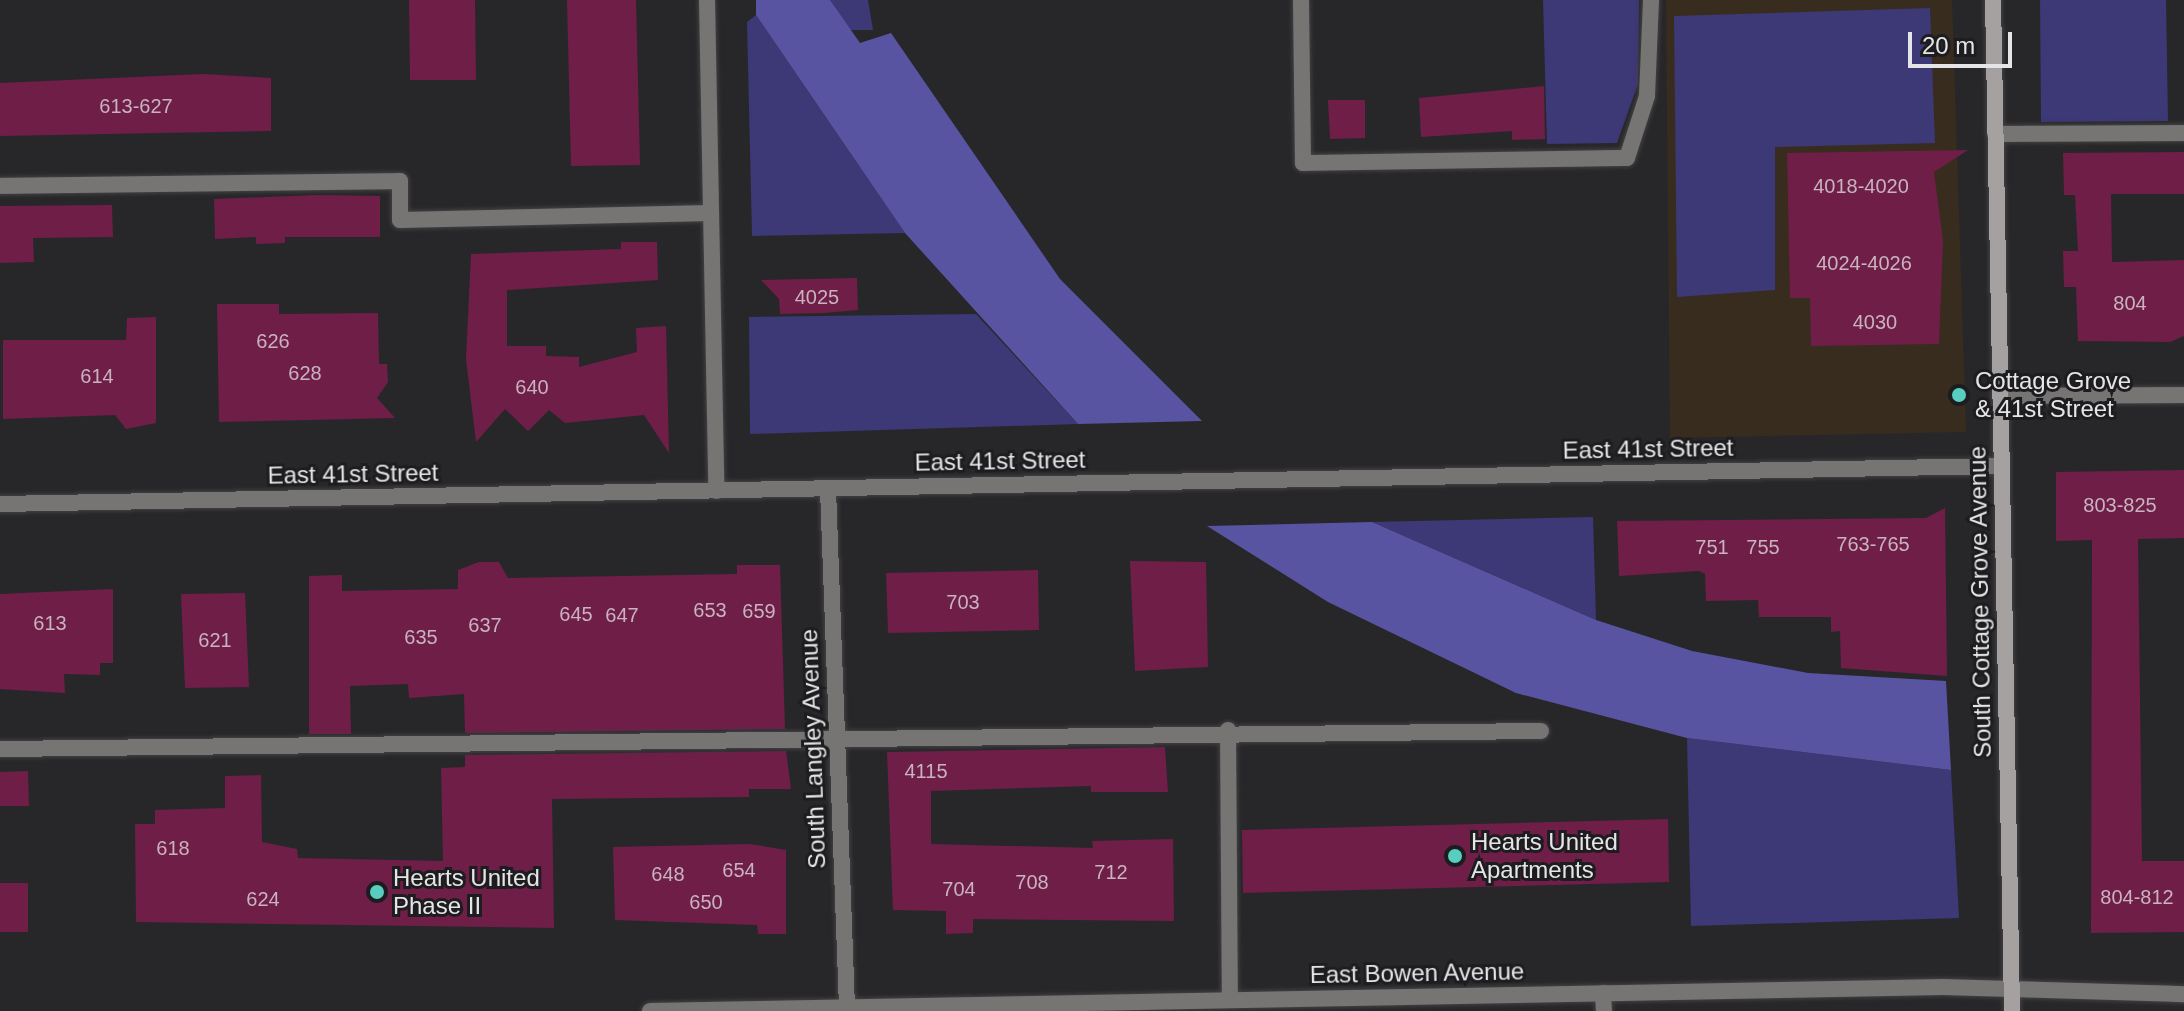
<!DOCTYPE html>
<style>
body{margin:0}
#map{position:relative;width:2184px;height:1011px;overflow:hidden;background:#27272a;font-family:Helvetica,sans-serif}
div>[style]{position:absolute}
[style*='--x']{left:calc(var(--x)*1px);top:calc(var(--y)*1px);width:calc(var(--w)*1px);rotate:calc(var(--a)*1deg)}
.commercial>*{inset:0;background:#382c1e}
.green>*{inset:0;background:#3d3876}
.forest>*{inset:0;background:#5954a2}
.building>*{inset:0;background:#6f1e48}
.roads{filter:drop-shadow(0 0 2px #424244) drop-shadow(0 0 2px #424244)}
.service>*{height:16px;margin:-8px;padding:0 8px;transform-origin:8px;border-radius:8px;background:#777574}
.minor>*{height:16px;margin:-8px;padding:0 8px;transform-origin:8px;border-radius:8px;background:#777574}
.secondary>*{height:16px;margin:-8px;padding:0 8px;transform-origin:8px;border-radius:8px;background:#a4a1a0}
.dots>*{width:22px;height:22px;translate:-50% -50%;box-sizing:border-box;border:4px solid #1d1d20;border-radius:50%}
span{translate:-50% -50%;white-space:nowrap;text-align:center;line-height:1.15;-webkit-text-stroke:6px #1d1d20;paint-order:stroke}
.number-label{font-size:20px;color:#c8b3bf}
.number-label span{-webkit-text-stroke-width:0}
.poi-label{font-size:24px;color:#e5e5e7}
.left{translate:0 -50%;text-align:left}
.street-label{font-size:24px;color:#e5e5e7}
.scale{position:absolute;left:1908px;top:32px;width:104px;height:36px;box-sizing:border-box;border:4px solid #e5e5e7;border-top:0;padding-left:10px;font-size:24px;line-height:28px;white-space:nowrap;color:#e5e5e7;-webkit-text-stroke:6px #1d1d20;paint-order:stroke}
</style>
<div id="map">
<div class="commercial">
<div style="clip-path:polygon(1666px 0,1952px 0,1966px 432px,1670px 438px)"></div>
</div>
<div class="green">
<div style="clip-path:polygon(830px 0,868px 0,873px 30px,849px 30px)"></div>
<div style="clip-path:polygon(1543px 0,1639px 0,1638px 84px,1617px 143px,1547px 144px)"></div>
<div style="clip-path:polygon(2040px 0,2166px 0,2168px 121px,2041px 122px)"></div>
<div style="clip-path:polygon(1930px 8px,1935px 143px,1775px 147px,1775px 290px,1677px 297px,1674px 16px)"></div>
<div style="clip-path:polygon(756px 15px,905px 233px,752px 236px,747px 22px)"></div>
<div style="clip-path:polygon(976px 314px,1078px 424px,750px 434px,749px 317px)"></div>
<div style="clip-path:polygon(1593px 517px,1596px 620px,1372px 522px)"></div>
<div style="clip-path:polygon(1687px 738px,1951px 770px,1959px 918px,1691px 926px)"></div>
</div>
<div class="forest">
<div style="clip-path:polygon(756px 0,830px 0,860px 43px,891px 33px,1060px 279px,1202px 421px,1078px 424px,905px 233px,756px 15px)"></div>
<div style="clip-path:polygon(1372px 522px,1596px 620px,1692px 651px,1808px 673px,1946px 681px,1951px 770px,1687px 738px,1516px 693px,1328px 602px,1207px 526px)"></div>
</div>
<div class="building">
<div style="clip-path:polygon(409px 0,475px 0,476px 80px,410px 80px)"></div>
<div style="clip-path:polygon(567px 0,636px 0,640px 165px,571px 166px)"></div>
<div style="clip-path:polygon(203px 74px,271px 78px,271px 131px,0 136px,0 83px)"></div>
<div style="clip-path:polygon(1544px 86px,1545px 139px,1512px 140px,1512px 131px,1421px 137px,1419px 98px)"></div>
<div style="clip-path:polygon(1328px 100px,1365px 100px,1365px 138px,1330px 139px)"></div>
<div style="clip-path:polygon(1968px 150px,1934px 172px,1943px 241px,1939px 344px,1811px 346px,1810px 298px,1790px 298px,1787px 153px)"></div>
<div style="clip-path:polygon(2184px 152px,2184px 194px,2111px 194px,2112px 262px,2184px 260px,2184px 336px,2170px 342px,2078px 341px,2076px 287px,2064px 287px,2063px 251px,2078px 251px,2075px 195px,2064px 195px,2063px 153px)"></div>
<div style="clip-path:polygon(317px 195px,380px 196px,380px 237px,285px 237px,285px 243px,256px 244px,256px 237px,215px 239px,214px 199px)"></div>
<div style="clip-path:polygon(112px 205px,113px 237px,33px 238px,34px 262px,0 263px,0 206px)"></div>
<div style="clip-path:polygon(621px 242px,657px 242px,658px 280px,507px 290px,507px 346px,546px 346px,546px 356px,579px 357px,579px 367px,637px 352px,636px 328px,666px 326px,669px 453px,644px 415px,565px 423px,549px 410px,528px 431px,505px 409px,476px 442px,466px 359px,471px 254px,621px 249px)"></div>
<div style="clip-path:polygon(857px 278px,858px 310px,824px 313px,780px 314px,779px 299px,761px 280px)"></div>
<div style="clip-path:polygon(217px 304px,279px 304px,279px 314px,378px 313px,379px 364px,387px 364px,388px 382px,377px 398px,395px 418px,219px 422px)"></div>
<div style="clip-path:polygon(156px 317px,156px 423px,126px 429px,115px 415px,3px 419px,3px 340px,126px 340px,127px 318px)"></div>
<div style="clip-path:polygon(2184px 470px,2184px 538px,2138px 539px,2142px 861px,2184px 861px,2184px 932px,2091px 933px,2092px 540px,2056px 541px,2056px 472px)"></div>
<div style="clip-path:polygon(1945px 508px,1947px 676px,1841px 668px,1840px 631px,1831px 632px,1831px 617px,1759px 617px,1758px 600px,1706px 601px,1705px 574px,1699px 571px,1619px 576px,1617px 521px,1926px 518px)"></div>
<div style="clip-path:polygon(1130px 561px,1206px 562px,1208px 667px,1135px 671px)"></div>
<div style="clip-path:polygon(479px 562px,499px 562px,508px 578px,737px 574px,737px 565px,780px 565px,785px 729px,465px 733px,464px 694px,409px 698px,408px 684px,350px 686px,351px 734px,309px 734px,309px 576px,342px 575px,342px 591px,458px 589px,458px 570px)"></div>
<div style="clip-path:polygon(1038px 570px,1039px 630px,888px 633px,886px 573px)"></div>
<div style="clip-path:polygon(113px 589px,113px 663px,100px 663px,100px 675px,64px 674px,65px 693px,0 689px,0 594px)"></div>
<div style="clip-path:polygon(245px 593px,249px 687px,185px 688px,181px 594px)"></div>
<div style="clip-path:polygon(1165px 747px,1168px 792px,1091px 792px,1091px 786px,931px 791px,931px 844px,1093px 848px,1092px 841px,1173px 839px,1174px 921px,973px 919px,973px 933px,946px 934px,946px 911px,893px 910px,887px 752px)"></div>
<div style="clip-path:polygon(786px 751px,791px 789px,749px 789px,749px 797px,552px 799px,554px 928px,136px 922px,135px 824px,155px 824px,155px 810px,225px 808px,225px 776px,261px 775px,262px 842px,297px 849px,298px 858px,443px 861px,441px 768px,465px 767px,465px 755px)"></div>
<div style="clip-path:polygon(28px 771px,29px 806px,0 806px,0 772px)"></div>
<div style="clip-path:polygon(1668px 819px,1669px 882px,1243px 893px,1242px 830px)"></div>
<div style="clip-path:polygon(750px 844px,786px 850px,786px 934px,758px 934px,757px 925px,615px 920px,613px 847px)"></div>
<div style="clip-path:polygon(0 883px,28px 883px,28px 932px,0 932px)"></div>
</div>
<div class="roads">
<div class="service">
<div style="--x:1301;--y:0;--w:163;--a:89.3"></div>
<div style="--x:1303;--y:163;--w:324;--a:-0.9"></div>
<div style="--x:1627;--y:158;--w:65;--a:-72.1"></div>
<div style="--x:1647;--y:96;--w:96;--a:-87.6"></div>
<div style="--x:1995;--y:134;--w:189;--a:-0.3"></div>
<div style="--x:0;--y:186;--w:400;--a:-0.7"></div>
<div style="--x:400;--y:181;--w:39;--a:90"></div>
<div style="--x:400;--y:220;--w:311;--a:-1.3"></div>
<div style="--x:1228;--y:730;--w:270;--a:89.6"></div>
<div style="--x:0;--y:749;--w:1541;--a:-0.67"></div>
<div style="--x:1603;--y:993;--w:18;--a:87"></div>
</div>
<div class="minor">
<div style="--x:707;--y:0;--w:491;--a:88.9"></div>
<div style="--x:2000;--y:396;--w:184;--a:-0.3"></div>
<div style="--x:828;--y:489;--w:518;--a:87.9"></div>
<div style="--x:0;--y:504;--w:2002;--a:-1.09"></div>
<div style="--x:650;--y:1011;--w:1293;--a:-1.06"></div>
<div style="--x:1943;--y:987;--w:241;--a:1.7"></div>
</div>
<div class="secondary">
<div style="--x:1993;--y:0;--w:1011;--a:88.92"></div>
</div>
</div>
<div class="dots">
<div style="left:1959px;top:395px;background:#58cec0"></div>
<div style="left:1455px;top:856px;background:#58cec0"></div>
<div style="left:377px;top:892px;background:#58cec0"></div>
</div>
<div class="number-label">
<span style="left:136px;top:106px">613-627</span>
<span style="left:1861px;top:186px">4018-4020</span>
<span style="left:1864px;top:263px">4024-4026</span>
<span style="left:817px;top:297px">4025</span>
<span style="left:2130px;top:303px">804</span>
<span style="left:1875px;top:322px">4030</span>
<span style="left:273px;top:341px">626</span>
<span style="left:305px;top:373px">628</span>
<span style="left:97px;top:376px">614</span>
<span style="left:532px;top:387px">640</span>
<span style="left:2120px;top:505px">803-825</span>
<span style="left:1873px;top:544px">763-765</span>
<span style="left:1712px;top:547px">751</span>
<span style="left:1763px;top:547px">755</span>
<span style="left:963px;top:602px">703</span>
<span style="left:710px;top:610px">653</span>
<span style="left:759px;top:611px">659</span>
<span style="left:576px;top:614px">645</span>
<span style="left:622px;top:615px">647</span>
<span style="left:50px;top:623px">613</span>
<span style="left:485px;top:625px">637</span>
<span style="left:421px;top:637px">635</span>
<span style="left:215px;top:640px">621</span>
<span style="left:926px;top:771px">4115</span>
<span style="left:173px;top:848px">618</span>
<span style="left:739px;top:870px">654</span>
<span style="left:1111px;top:872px">712</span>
<span style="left:668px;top:874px">648</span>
<span style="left:1032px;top:882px">708</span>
<span style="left:959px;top:889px">704</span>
<span style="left:2137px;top:897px">804-812</span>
<span style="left:263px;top:899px">624</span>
<span style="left:706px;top:902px">650</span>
</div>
<div class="poi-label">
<span class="left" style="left:1975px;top:395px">Cottage Grove<br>&amp; 41st Street</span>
<span class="left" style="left:1471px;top:856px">Hearts United<br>Apartments</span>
<span class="left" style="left:393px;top:892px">Hearts United<br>Phase II</span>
</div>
<div class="street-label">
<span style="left:1648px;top:449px;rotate:-1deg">East 41st Street</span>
<span style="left:1000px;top:461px;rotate:-1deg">East 41st Street</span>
<span style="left:353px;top:474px;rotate:-1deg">East 41st Street</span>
<span style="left:1980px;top:602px;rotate:-91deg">South Cottage Grove Avenue</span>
<span style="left:813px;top:749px;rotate:-92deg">South Langley Avenue</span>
<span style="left:1417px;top:973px;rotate:-1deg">East Bowen Avenue</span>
</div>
<div class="scale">20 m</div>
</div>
